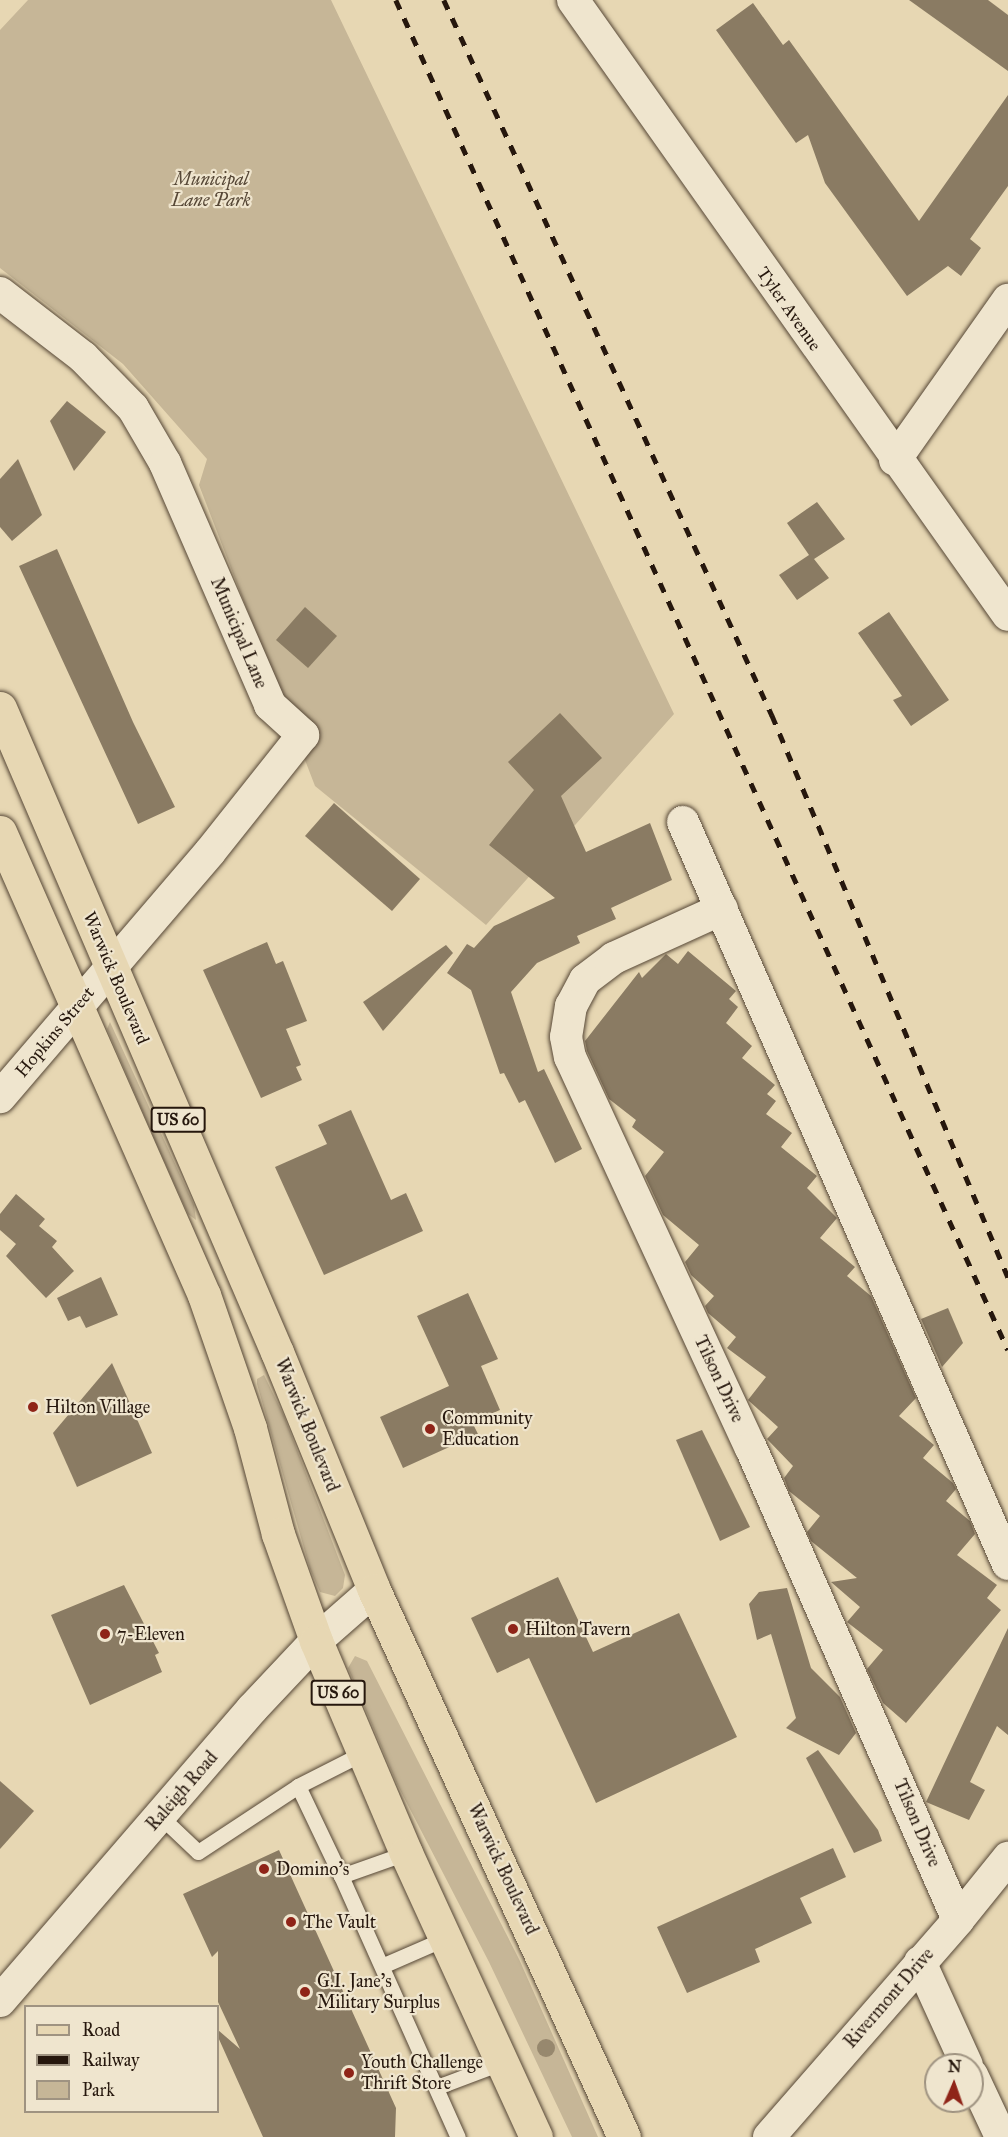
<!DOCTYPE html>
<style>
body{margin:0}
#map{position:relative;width:1008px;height:2137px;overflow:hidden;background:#e7d7b3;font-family:"IM FELL Great Primer",serif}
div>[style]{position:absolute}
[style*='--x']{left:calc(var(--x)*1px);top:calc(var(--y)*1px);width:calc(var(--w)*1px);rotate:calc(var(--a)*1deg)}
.green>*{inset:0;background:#c6b697}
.building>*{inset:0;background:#8a7b63}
.roads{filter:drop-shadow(0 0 2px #564736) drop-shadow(0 0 2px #564736)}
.lane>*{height:15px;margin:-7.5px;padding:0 7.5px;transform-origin:7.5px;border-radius:7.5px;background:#efe5ce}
.street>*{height:32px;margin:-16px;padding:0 16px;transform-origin:16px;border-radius:16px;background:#efe5ce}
.primary>*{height:33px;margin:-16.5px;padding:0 16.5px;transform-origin:16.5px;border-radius:16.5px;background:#e7d7b3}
.rail>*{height:4.5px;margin-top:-2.25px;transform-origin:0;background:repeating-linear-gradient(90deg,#26170d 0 10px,transparent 0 20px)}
.trees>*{width:18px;height:18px;margin:-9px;border-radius:50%;background:#97886e}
.dots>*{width:16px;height:16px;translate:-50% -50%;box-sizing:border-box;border:3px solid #efe5ce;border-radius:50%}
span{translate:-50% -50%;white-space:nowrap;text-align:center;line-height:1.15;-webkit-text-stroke:4.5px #efe5ce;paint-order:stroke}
.shield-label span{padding:2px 4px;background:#efe5ce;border:2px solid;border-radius:4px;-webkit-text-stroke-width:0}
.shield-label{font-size:16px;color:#26170d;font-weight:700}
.park-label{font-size:18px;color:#564736;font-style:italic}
.street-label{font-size:18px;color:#26170d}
.poi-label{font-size:18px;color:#26170d}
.left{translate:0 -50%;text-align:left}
.legend{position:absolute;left:24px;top:2005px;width:195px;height:108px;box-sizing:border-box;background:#efe5ce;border:2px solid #9f9381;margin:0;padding:8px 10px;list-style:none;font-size:18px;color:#26170d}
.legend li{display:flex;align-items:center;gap:12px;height:30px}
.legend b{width:30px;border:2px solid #9f9381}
.north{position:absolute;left:924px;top:2053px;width:60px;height:60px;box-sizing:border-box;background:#efe5ce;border:2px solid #9f9381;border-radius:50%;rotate:2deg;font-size:16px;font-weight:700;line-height:24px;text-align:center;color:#26170d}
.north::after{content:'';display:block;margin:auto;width:21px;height:27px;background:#8f2418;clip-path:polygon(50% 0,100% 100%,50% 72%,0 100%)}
</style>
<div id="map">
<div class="green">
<div style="clip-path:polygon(28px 0,331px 0,674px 714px,486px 925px,315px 786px,199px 485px,207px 459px,123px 364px,0 268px,0 30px)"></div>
<div style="clip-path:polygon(110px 1022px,194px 1205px,196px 1220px,188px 1214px,156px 1143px,107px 1029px)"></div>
<div style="clip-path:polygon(264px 1375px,284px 1416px,345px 1575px,343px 1588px,335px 1596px,320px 1592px,310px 1569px,257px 1384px,257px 1379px)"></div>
<div style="clip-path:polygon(355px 1656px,367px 1661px,519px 1959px,598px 2137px,572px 2137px,489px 1962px,397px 1784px,348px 1668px)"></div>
</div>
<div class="building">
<div style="clip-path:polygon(909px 0,988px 0,1008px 15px,1008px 71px)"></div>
<div style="clip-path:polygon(753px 3px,783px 45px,789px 40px,919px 221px,1008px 95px,1008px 186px,970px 239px,981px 248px,961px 276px,948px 266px,907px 296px,825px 183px,808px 135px,796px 143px,716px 30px)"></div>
<div style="clip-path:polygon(67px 401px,106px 432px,74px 471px,50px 421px)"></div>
<div style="clip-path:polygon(18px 459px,42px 515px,12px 541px,0 527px,0 479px)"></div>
<div style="clip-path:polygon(817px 502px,845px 539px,814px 559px,829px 578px,797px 600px,779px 575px,809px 555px,787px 523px)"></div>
<div style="clip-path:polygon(57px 549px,133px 722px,175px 807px,138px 824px,19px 566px)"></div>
<div style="clip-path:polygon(305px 607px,337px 636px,308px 668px,276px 640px)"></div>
<div style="clip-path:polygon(889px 612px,949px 700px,911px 726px,893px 700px,902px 696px,858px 633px)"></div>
<div style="clip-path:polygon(560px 713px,602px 758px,561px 796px,586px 852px,650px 823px,672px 880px,611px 908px,616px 919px,577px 936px,580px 943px,537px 963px,511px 992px,538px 1072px,544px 1069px,582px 1149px,555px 1163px,525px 1100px,519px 1103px,504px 1073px,500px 1074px,471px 990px,447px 973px,467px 944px,474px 948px,494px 926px,555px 898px,489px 845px,534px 790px,508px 762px)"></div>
<div style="clip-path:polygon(334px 803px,420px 879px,392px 911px,305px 836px)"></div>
<div style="clip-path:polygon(267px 942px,276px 964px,283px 961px,307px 1021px,286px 1029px,301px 1065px,296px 1067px,302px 1080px,261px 1098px,203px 970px)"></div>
<div style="clip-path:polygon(446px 945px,453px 953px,383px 1031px,363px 1002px)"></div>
<div style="clip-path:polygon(688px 951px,736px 991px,729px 999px,738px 1007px,726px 1023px,752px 1046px,742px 1058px,775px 1085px,767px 1094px,776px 1101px,766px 1114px,792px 1133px,781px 1147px,817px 1176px,807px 1188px,837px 1218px,820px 1238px,855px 1267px,847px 1276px,871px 1296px,916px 1398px,899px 1416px,934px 1445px,923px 1458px,953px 1483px,956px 1489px,946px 1501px,970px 1521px,975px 1534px,957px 1555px,997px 1585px,987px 1598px,1001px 1610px,906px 1723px,883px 1703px,867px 1669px,883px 1650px,847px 1622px,860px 1607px,831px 1582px,857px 1578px,811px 1541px,807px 1532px,820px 1516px,789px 1491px,784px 1478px,793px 1466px,767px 1439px,778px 1427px,748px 1400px,766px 1377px,727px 1348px,736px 1337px,708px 1313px,705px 1306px,714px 1296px,691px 1275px,685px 1262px,699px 1245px,663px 1215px,645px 1176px,664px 1152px,632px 1127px,636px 1120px,609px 1099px,587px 1051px,585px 1041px,639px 972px,642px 978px,666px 954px,678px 964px)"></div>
<div style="clip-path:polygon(351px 1110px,391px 1200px,406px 1193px,423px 1231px,324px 1275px,275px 1167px,327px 1144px,318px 1125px)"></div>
<div style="clip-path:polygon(16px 1194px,45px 1219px,39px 1226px,57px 1241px,52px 1247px,74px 1271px,46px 1298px,6px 1256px,16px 1244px,0 1230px,0 1214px)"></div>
<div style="clip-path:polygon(101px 1277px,118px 1315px,86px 1328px,80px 1316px,68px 1321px,57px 1298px)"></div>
<div style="clip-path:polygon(468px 1293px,498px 1359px,481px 1366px,500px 1410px,472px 1422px,478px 1434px,403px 1468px,380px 1417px,449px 1386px,417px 1316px)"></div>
<div style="clip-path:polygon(948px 1308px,963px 1343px,942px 1367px,921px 1319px)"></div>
<div style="clip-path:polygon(112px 1363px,152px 1453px,77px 1487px,53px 1433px)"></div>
<div style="clip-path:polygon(702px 1430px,750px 1527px,720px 1541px,676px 1440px)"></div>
<div style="clip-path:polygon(558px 1577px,593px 1652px,679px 1613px,737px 1737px,596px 1803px,529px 1658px,497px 1673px,471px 1618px)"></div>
<div style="clip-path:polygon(124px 1585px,159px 1653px,155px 1655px,162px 1672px,90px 1705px,51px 1615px)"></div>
<div style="clip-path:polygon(787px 1588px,811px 1668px,840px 1697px,856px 1733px,839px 1755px,786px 1728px,796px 1718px,771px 1634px,757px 1640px,749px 1604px,759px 1592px)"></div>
<div style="clip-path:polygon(1008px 1628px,1008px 1735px,997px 1726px,970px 1782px,985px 1790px,969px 1820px,926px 1802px)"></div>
<div style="clip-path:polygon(818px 1750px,878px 1830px,882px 1841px,854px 1853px,806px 1758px)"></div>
<div style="clip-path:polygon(0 1781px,34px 1811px,0 1849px)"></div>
<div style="clip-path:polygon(833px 1848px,846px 1877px,800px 1898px,812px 1923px,755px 1949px,760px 1962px,687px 1993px,657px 1927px)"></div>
<div style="clip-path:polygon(279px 1850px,396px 2108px,395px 2137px,263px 2137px,218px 2037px,218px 2030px,240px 2049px,218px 2002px,218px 1951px,212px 1957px,183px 1894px)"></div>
</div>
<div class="roads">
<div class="lane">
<div style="--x:363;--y:1753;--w:73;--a:153.1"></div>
<div style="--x:298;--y:1786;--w:100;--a:64.5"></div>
<div style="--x:341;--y:1876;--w:69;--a:-19.5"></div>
<div style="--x:160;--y:1816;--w:52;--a:43.5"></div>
<div style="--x:198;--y:1852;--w:120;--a:-33.4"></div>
<div style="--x:341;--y:1876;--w:286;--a:65.9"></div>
<div style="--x:384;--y:1965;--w:68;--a:-23.5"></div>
<div style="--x:437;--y:2087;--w:68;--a:-20.6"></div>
</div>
<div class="street">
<div style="--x:573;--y:0;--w:753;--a:54.73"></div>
<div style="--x:0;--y:293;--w:105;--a:37.6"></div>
<div style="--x:83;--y:357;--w:71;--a:45.6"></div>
<div style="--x:133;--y:408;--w:64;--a:59.8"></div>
<div style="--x:165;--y:463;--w:264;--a:66.5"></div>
<div style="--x:270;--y:705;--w:45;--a:42.3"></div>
<div style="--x:303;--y:735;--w:149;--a:128.5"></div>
<div style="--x:210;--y:852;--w:323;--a:130.6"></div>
<div style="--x:895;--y:460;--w:196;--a:-54.8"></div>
<div style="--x:683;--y:822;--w:810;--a:66.35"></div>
<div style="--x:722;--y:909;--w:119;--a:155.6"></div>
<div style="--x:614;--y:958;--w:36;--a:143"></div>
<div style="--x:585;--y:980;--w:30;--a:118"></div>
<div style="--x:571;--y:1006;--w:31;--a:99"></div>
<div style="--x:566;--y:1037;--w:20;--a:79"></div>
<div style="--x:570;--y:1057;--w:431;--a:65.2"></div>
<div style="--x:751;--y:1448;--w:515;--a:66.32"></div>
<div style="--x:920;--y:1962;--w:113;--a:65.5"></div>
<div style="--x:0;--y:2001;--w:386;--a:-49.2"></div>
<div style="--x:252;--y:1709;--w:93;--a:-46.7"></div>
<div style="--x:316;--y:1641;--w:77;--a:-41.3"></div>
<div style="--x:972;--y:2075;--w:68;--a:64.9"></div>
<div style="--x:769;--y:2137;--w:288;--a:-48.9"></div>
<div style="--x:958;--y:1920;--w:80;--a:-51.1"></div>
</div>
<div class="primary">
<div style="--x:0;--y:708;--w:701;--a:66.73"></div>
<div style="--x:277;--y:1352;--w:257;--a:67.8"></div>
<div style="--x:374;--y:1590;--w:601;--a:65.44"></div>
<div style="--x:0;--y:832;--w:506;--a:66.22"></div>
<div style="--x:204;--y:1295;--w:141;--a:70.9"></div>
<div style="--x:250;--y:1428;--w:110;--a:75.2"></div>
<div style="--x:278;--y:1534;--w:114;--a:70.4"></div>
<div style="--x:316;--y:1641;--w:230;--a:67"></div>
<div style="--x:406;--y:1853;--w:312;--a:65.4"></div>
</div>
</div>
<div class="rail">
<div style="--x:396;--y:0;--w:1482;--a:65.61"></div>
<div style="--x:444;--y:0;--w:787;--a:65.36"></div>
<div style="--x:772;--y:715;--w:610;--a:67.22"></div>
</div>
<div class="trees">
<div style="left:546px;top:2048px"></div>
</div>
<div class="dots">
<div style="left:33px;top:1407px;background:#8f2418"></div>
<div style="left:430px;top:1429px;background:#8f2418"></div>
<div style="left:513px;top:1629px;background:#8f2418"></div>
<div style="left:105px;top:1634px;background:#8f2418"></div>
<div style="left:264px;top:1869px;background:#8f2418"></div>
<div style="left:291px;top:1922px;background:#8f2418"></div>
<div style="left:305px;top:1992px;background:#8f2418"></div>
<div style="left:349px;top:2073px;background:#8f2418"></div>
</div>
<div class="shield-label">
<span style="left:178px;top:1120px">US 60</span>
<span style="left:338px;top:1693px">US 60</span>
</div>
<div class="park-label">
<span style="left:211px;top:190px">Municipal<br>Lane Park</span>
</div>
<div class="street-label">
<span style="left:789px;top:309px;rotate:55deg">Tyler Avenue</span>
<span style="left:239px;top:633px;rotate:67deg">Municipal Lane</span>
<span style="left:116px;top:978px;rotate:67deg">Warwick Boulevard</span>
<span style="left:55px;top:1032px;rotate:-50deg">Hopkins Street</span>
<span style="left:719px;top:1379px;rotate:65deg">Tilson Drive</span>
<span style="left:307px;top:1425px;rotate:68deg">Warwick Boulevard</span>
<span style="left:182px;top:1791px;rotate:-49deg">Raleigh Road</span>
<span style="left:917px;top:1823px;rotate:67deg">Tilson Drive</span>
<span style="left:503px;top:1869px;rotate:65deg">Warwick Boulevard</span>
<span style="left:889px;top:1998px;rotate:-49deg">Rivermont Drive</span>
</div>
<div class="poi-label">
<span class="left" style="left:45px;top:1407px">Hilton Village</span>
<span class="left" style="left:442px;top:1429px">Community<br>Education</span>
<span class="left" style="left:525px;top:1629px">Hilton Tavern</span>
<span class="left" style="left:117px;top:1634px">7-Eleven</span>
<span class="left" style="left:276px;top:1869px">Domino's</span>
<span class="left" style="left:303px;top:1922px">The Vault</span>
<span class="left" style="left:317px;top:1992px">G.I. Jane's<br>Military Surplus</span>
<span class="left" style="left:361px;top:2073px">Youth Challenge<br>Thrift Store</span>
</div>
<ul class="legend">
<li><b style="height:8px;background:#e7d7b3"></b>Road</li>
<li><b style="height:8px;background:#26170d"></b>Railway</li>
<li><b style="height:16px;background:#c6b697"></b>Park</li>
</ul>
<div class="north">N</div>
</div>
